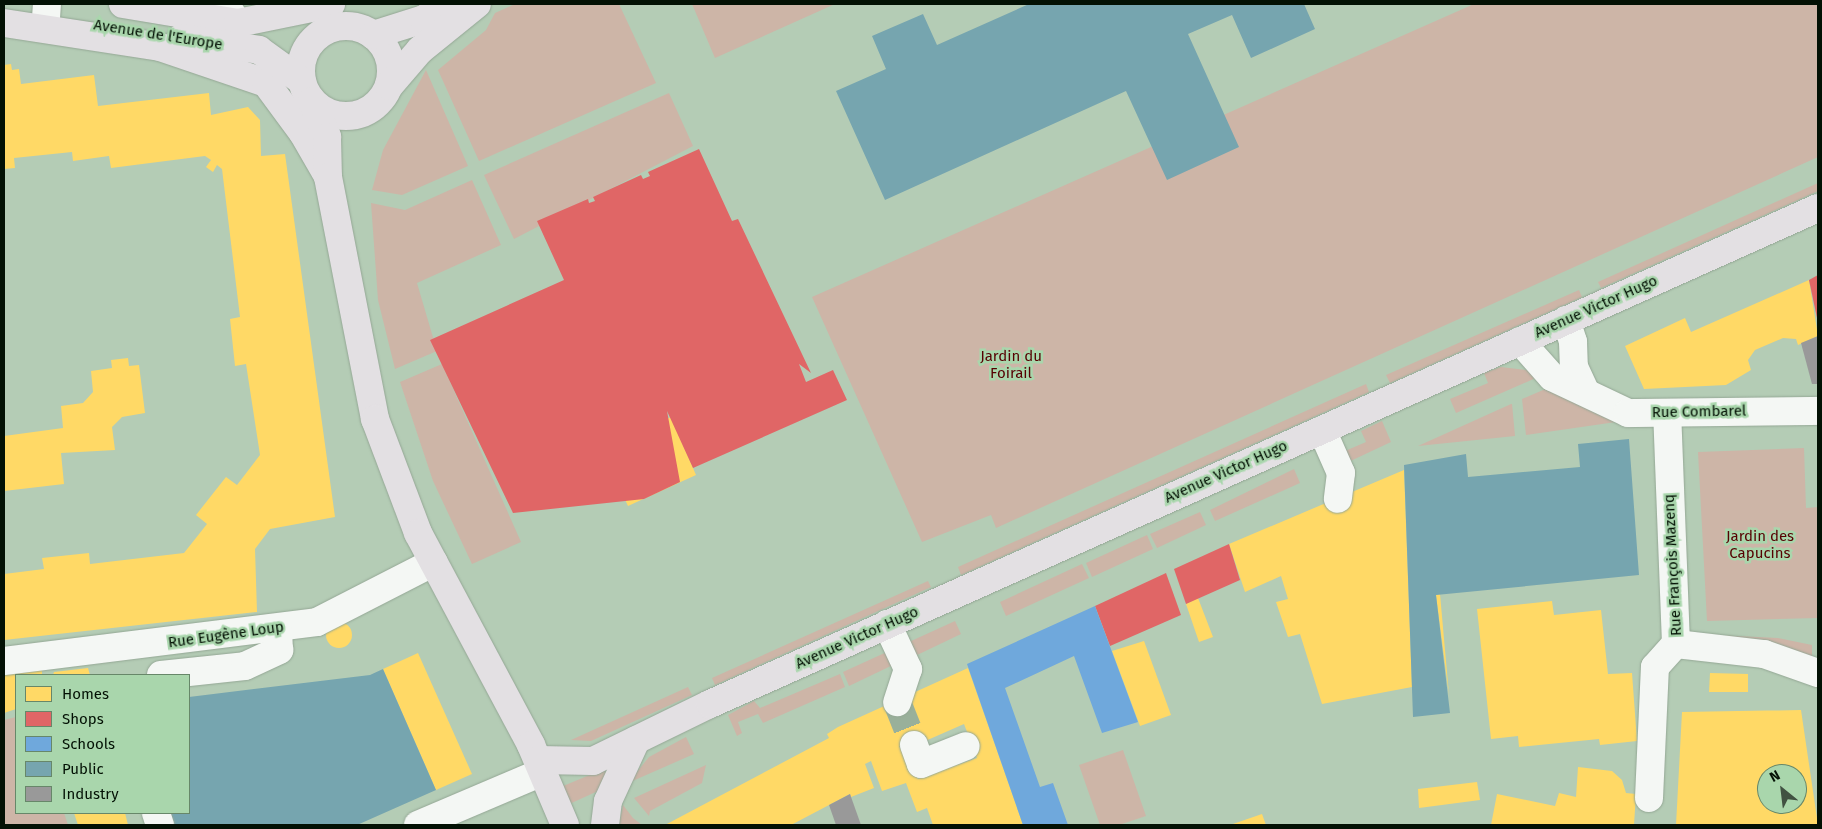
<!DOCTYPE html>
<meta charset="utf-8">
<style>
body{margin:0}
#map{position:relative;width:1822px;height:829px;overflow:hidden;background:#b4ccb5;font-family:"Fira Sans",sans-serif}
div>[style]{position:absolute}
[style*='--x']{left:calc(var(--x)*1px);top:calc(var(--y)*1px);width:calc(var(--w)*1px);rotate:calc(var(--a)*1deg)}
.green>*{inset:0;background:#cdb5a7}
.homes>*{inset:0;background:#ffd966}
.round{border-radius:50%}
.shops>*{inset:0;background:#e06666}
.schools>*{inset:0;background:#6fa8dc}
.public>*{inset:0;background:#76a5af}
.industry>*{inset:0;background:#999}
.minor-tunnel>*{height:28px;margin-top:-14px;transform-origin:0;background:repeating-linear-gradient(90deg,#99b09a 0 28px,transparent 0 42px)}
.roads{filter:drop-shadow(0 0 1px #94a795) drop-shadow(0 0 1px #94a795)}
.minor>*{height:28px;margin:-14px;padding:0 14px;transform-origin:14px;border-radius:14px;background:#f4f7f4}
.major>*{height:28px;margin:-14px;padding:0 14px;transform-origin:14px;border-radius:14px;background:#e3e0e3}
.major>.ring{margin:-14px;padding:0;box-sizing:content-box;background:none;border:28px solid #e3e0e3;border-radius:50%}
span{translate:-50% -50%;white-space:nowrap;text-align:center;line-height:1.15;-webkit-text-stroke:5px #a9d6ac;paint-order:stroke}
.street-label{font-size:15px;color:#031104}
.park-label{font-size:15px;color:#560002}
.frame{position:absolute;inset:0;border:5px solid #031104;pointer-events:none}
.legend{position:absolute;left:15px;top:674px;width:175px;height:140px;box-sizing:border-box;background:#a9d6ac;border:1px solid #678769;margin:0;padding:6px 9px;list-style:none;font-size:15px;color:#031104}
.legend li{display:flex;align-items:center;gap:10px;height:25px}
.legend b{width:25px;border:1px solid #678769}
.north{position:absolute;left:1757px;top:764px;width:50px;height:50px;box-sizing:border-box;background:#a9d6ac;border:1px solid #678769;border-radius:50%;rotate:331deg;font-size:14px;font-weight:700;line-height:20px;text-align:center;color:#031104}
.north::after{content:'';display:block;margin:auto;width:18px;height:22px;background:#415242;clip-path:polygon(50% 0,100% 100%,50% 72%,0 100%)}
</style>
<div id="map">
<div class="green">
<div style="clip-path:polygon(515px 4px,619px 4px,656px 83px,479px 161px,438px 70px,486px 30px,495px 13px)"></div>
<div style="clip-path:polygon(692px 4px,835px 4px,715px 58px)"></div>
<div style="clip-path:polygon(1474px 4px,1818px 4px,1818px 157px,996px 528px,991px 515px,922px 542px,812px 297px)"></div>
<div style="clip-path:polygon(426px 70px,468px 166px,402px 195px,372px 190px,383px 150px)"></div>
<div style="clip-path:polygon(669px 93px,693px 146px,514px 239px,484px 175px)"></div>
<div style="clip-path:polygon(472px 180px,501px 245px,417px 283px,437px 351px,395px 369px,378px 300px,371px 203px,405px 210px)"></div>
<div style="clip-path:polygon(1818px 183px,1818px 191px,1601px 288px,1598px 282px)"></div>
<div style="clip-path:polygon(1579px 290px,1582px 297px,1390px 383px,1386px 375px)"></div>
<div style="clip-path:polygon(442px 364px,521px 542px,472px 564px,433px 481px,400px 382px)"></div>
<div style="clip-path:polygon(1501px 367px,1527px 370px,1538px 377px,1456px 413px,1450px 399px,1488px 383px,1484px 373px)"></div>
<div style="clip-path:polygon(1366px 384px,1369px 392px,961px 575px,958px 567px)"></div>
<div style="clip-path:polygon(1550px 387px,1616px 422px,1526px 435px,1522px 399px)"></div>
<div style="clip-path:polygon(1512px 404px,1515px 436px,1418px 446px,1511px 404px)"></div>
<div style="clip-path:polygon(1382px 421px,1391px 442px,1342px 465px,1338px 454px,1366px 442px,1361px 431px)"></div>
<div style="clip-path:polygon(1804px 448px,1806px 508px,1818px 507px,1818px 618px,1707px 621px,1698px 452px)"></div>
<div style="clip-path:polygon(1294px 469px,1300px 483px,1215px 521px,1210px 510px)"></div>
<div style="clip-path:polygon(1200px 512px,1206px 525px,1157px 548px,1150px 534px)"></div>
<div style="clip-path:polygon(1147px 535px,1153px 549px,1092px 577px,1086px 563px)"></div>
<div style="clip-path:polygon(1082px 564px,1089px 578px,1006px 616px,1000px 602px)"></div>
<div style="clip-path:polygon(928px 581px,931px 587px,715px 685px,712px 678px)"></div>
<div style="clip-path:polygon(955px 621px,961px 634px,915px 656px,909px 642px)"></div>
<div style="clip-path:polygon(1716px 635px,1778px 638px,1812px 645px,1812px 660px)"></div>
<div style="clip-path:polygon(889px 651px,895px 664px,849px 686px,843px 672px)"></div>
<div style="clip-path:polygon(840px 674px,845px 687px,763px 723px,758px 714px,738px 722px,742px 733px,737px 736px,728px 715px,754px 701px,760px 708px)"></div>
<div style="clip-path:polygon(688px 687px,692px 695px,591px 741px,571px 740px)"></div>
<div style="clip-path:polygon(16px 717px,16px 813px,64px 813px,68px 825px,4px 825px,4px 720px)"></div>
<div style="clip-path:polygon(686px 737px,694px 754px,628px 783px,649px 757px)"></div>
<div style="clip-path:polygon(1123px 750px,1146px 816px,1119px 825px,1100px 825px,1079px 765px)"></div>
<div style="clip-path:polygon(706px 765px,702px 783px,650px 811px,649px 816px,634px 798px)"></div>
<div style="clip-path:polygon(604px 769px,607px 774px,598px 791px,565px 806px,556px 789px)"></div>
<div style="clip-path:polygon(623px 805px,633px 818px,642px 825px,619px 825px)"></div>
</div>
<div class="homes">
<div style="clip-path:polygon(11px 64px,12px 70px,19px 69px,21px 84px,94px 75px,98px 106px,209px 93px,211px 115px,248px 107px,260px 120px,261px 156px,285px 154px,335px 517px,270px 529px,255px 549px,257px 612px,4px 640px,4px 574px,44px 569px,42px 558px,89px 553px,90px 564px,184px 553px,207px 524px,196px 515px,226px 477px,237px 485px,260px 455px,246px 364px,235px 366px,230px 319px,240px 317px,222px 169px,217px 165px,213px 172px,206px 167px,211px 160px,205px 156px,111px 168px,109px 156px,73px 161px,72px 152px,14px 158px,15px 168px,4px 169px,4px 65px)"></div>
<div style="clip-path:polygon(1809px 280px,1818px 336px,1798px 345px,1796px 339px,1783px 338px,1755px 350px,1748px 360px,1751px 370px,1726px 385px,1644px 389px,1625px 346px,1685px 318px,1691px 332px)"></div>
<div style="clip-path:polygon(128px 358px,129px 366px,139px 365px,145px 413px,122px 417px,112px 427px,115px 450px,61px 453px,64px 484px,4px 491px,4px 436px,63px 428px,61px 406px,83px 403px,93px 392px,91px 371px,112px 368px,111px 360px)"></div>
<div style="clip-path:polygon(671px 417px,696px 475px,628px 506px,602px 450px)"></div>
<div style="clip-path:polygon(1404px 470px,1412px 687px,1322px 704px,1300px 634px,1288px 637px,1276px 602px,1288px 599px,1281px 576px,1245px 592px,1229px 544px)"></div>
<div style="clip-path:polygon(1440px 594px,1449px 695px,1436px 595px)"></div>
<div style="clip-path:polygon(1198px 598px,1213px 637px,1199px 642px,1186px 604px)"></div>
<div style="clip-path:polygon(1552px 601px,1554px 615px,1601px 610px,1608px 674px,1632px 673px,1637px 741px,1600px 745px,1599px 739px,1519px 747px,1518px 736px,1491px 739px,1477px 609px)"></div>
<div class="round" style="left:326px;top:622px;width:26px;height:26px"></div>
<div style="clip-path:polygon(1144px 641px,1171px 715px,1140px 726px,1112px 651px)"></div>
<div style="clip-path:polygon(418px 653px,472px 774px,436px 790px,383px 669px)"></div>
<div style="clip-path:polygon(42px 668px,42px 675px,16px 675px,16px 709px,4px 713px,4px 673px)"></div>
<div style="clip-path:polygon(88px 668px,90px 675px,53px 675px,54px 672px)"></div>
<div style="clip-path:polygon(evenodd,968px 668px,1023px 825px,933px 825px,927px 808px,917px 812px,906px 783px,882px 791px,871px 761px,865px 764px,874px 788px,851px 797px,850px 794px,791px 825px,665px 825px,829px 738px,827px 734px,838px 727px,968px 668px,964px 724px,977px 758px,918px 779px,907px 749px,964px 724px)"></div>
<div style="clip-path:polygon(1710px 673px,1748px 674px,1748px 692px,1709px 692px)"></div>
<div style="clip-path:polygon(evenodd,1801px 710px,1818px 825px,1676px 825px,1682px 712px,1801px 710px,1767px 774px,1797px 774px,1797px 804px,1767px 804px,1767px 774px)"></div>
<div style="clip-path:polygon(1578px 767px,1612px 771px,1622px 780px,1626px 793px,1636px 794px,1634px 825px,1491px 825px,1497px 794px,1555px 806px,1559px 793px,1576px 797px)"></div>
<div style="clip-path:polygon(1477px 782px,1480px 800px,1419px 808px,1418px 789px)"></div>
<div style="clip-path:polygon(74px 813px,125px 813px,128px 825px,78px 825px)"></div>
<div style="clip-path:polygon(1262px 814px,1266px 825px,1230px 825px)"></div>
</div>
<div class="shops">
<div style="clip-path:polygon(699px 149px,732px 221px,738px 219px,811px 373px,799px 364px,806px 382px,833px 370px,847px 400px,693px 468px,667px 411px,680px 482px,644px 499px,513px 513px,430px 340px,564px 280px,537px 221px,588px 199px,589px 203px,595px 201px,593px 197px,641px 175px,643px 179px,650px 176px,648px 172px)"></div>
<div style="clip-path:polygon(1818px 275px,1818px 318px,1817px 318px,1809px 280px)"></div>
<div style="clip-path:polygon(1229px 544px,1240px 580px,1186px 604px,1174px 569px)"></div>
<div style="clip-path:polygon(1166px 573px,1181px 615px,1110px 646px,1095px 606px)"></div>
</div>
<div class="schools">
<div style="clip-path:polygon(1095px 606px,1138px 722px,1102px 733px,1074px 656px,1005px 688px,1040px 787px,1053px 783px,1068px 825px,1023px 825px,967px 664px)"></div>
</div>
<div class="public">
<div style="clip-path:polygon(1029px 4px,1304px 4px,1315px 29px,1251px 58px,1232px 15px,1188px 34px,1239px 147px,1167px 180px,1126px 91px,885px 200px,836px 91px,886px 69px,872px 36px,923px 14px,937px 45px)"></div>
<div style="clip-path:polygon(1629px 439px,1639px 575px,1436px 595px,1450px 713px,1413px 717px,1404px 465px,1466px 454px,1468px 477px,1580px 467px,1578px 444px)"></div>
<div style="clip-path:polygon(383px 669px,436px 790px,357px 825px,169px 825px,165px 813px,189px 813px,189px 697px,370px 675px)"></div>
</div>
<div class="industry">
<div style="clip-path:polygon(1818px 336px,1818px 384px,1812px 384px,1801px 343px)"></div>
<div style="clip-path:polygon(850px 794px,861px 825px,836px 825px,829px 805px)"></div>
</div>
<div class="minor-tunnel">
<div style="--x:897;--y:702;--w:46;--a:68.4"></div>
</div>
<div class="roads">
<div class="minor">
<div style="--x:225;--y:4;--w:23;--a:56"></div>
<div style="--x:46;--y:18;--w:14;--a:-86"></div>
<div style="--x:1566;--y:320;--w:23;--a:72"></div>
<div style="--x:1573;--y:342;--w:25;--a:88"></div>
<div style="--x:1574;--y:367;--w:26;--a:65"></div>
<div style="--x:1520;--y:341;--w:48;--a:48.4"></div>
<div style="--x:1552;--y:377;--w:84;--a:25.3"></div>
<div style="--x:1628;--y:413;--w:190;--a:-0.6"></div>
<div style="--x:1322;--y:430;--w:47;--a:66.2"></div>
<div style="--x:1341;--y:473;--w:26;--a:97"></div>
<div style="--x:887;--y:624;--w:50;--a:65"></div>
<div style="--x:908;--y:669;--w:35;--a:108"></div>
<div style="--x:1676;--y:644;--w:89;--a:6.5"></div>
<div style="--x:1764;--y:654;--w:57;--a:19.4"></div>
<div style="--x:4;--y:661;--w:315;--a:-7.1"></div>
<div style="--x:317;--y:622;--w:131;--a:-27.1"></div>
<div style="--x:161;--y:675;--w:84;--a:-6.1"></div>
<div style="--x:245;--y:666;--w:38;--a:-25"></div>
<div style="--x:279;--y:650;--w:22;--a:-93"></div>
<div style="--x:914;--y:745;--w:20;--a:70"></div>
<div style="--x:921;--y:764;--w:48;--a:-21.8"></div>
<div style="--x:1649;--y:798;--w:131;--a:-87.4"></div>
<div style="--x:1655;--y:667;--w:31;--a:-48"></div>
<div style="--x:1676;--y:644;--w:231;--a:-92.2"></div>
<div style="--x:156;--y:813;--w:13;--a:72"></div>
<div style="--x:418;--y:825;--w:133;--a:-23.1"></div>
</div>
<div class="major">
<div style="--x:123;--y:4;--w:117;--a:9.4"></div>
<div style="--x:238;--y:23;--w:95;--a:-11.5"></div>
<div style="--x:4;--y:23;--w:158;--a:8.7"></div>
<div style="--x:160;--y:47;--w:112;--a:18.8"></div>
<div style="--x:266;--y:83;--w:62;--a:53.5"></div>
<div style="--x:303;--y:133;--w:46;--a:60.1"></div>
<div class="ring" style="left:301px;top:26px;width:62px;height:62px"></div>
<div style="--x:373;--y:35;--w:53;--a:-17.4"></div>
<div style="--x:424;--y:19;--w:27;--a:-33"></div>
<div style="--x:181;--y:38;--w:79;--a:8.7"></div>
<div style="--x:259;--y:50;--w:53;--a:35.8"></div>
<div style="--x:389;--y:86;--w:48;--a:-49.3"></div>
<div style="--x:420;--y:50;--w:73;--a:-38.9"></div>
<div style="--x:312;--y:101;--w:39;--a:67"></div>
<div style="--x:327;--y:137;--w:40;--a:88.6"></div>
<div style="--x:328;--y:177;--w:247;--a:79"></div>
<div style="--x:375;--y:419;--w:122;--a:69.3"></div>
<div style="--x:418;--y:533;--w:240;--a:61.9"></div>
<div style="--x:531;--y:745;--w:87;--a:67"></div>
<div style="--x:538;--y:760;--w:55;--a:1"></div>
<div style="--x:593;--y:761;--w:130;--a:-26"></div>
<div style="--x:710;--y:704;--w:1214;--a:-24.12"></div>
<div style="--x:605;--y:825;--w:24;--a:-83"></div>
<div style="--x:608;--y:801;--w:67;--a:-65.3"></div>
</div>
</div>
<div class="street-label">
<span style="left:158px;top:35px;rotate:9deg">Avenue de l'Europe</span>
<span style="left:1596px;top:307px;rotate:-24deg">Avenue Victor Hugo</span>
<span style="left:1699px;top:412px;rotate:-1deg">Rue Combarel</span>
<span style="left:1226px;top:472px;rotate:-24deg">Avenue Victor Hugo</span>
<span style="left:1673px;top:565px;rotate:-93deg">Rue François Mazenq</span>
<span style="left:226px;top:635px;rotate:-8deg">Rue Eugène Loup</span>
<span style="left:857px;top:638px;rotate:-24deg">Avenue Victor Hugo</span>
</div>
<div class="park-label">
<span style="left:1011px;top:365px">Jardin du<br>Foirail</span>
<span style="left:1760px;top:545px">Jardin des<br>Capucins</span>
</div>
<div class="frame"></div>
<ul class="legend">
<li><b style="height:14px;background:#ffd966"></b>Homes</li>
<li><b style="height:14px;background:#e06666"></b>Shops</li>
<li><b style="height:14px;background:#6fa8dc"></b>Schools</li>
<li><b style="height:14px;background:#76a5af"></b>Public</li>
<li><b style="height:14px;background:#999"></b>Industry</li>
</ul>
<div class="north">N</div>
</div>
